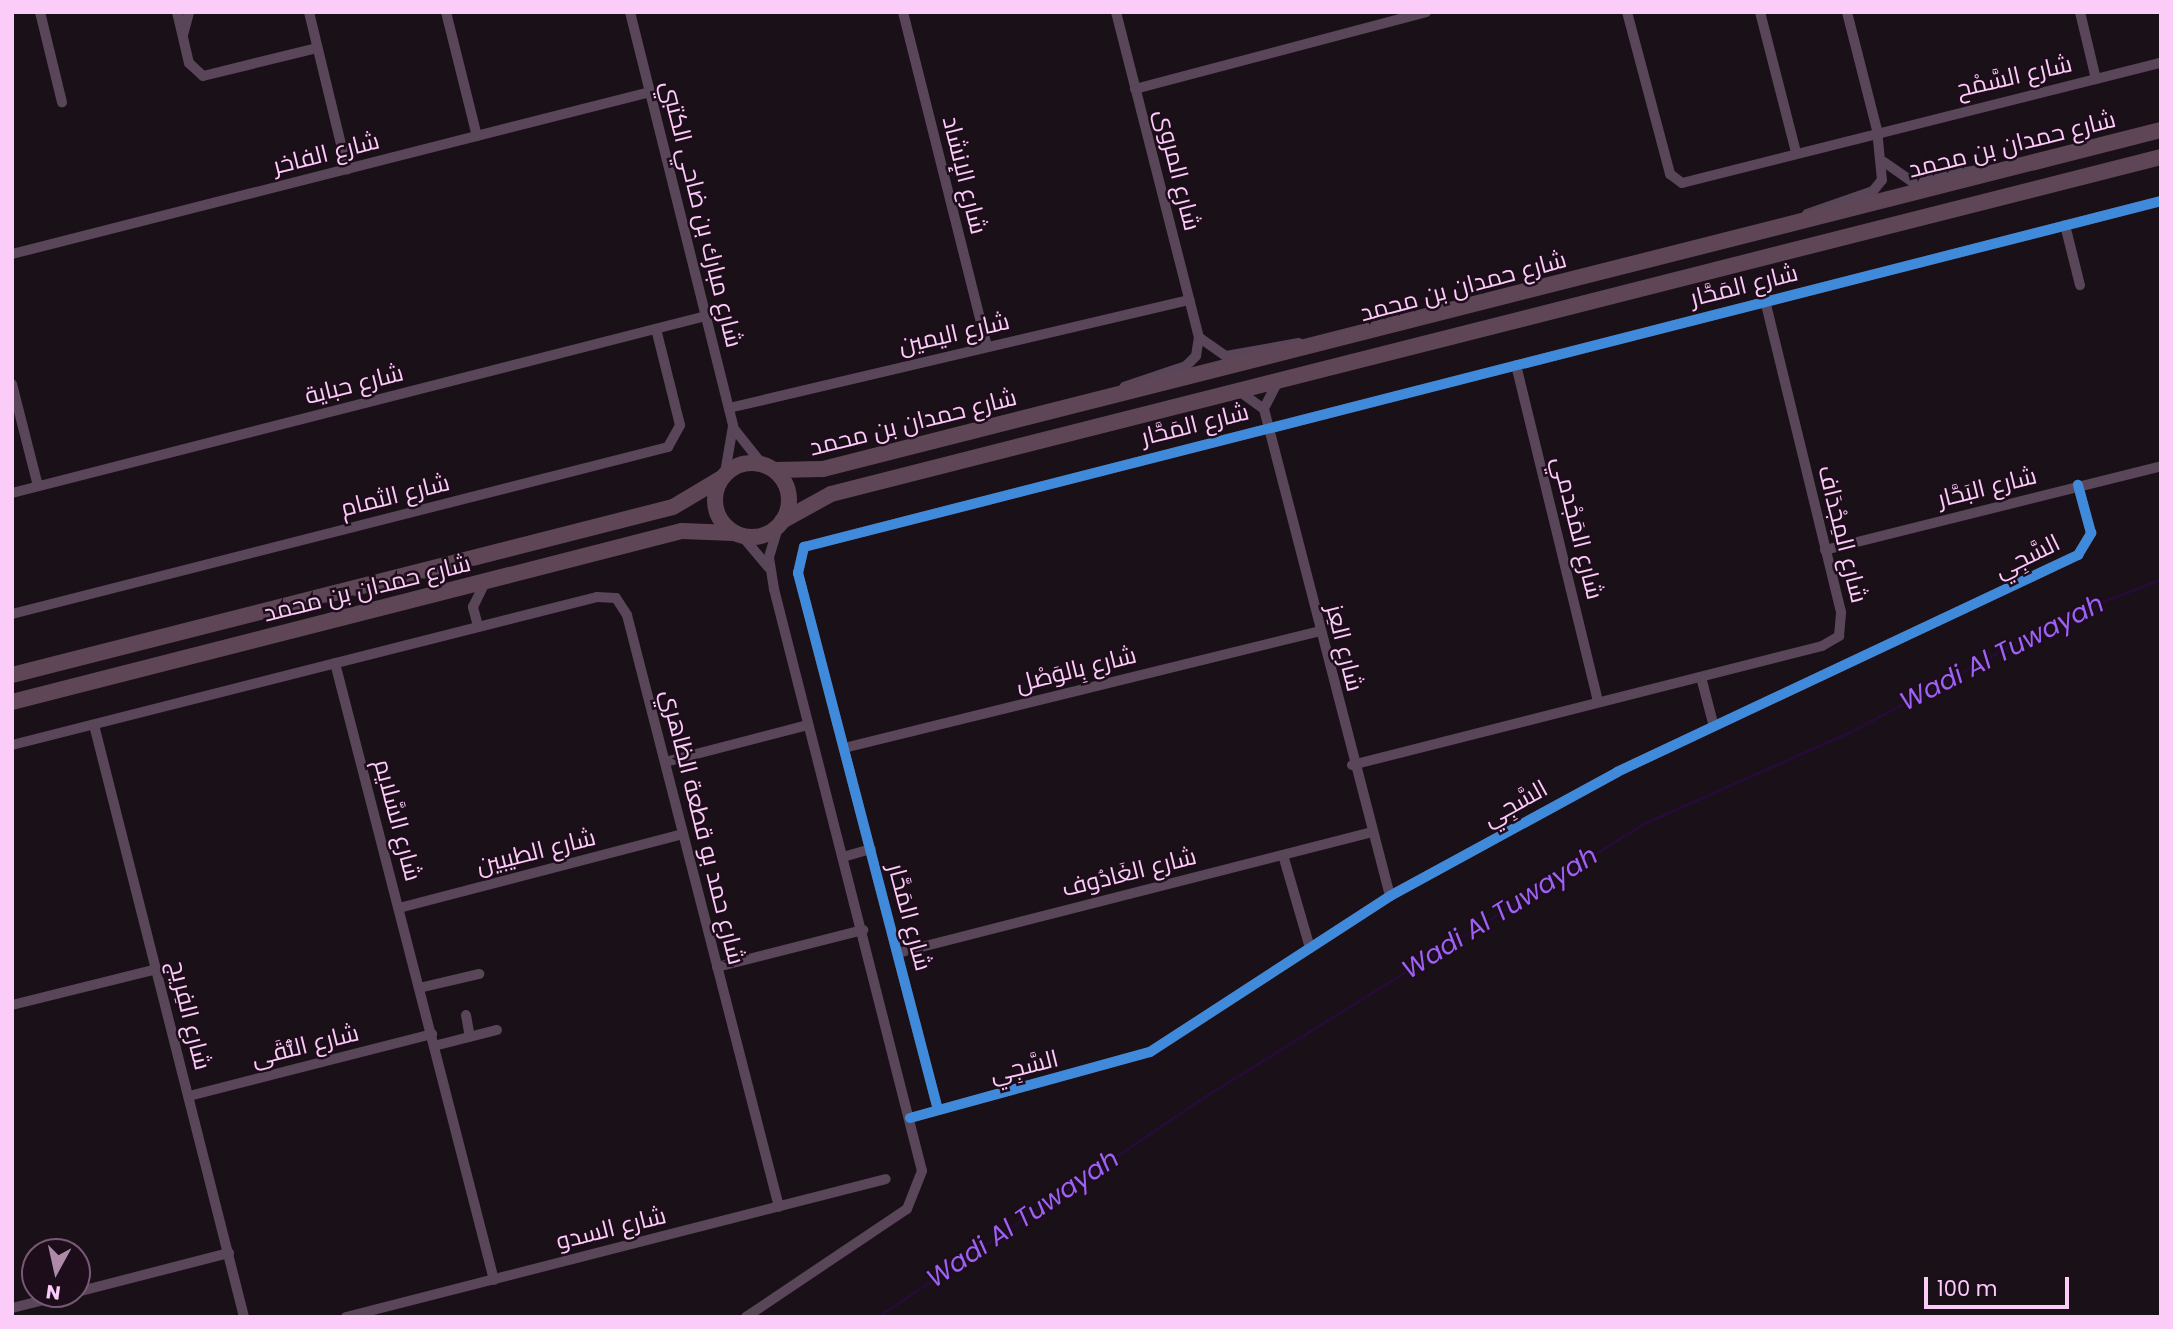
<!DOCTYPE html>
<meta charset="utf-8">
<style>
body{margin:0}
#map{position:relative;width:2173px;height:1329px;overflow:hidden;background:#1a1018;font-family:Poppins,Cairo,sans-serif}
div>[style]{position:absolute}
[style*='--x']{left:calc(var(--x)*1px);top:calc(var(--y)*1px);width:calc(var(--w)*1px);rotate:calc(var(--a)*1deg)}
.stream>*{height:2.5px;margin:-1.25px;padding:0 1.25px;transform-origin:1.25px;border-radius:1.25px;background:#240c35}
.street>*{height:10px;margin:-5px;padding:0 5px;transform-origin:5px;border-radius:5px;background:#594659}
.primary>*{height:16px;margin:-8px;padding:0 8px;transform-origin:8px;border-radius:8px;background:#5f4657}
.primary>.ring{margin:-8px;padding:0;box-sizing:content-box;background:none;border:16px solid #5f4657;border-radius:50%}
.cycleway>*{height:10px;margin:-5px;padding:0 5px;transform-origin:5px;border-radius:5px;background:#408adc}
span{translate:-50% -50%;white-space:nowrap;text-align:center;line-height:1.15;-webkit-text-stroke:5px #1d0d1b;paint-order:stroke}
.street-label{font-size:24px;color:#fcccf9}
.water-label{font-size:26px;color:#9c61f5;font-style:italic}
.frame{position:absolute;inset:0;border:14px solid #fcccf9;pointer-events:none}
.north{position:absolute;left:21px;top:1238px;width:70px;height:70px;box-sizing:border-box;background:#1d0d1b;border:2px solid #765974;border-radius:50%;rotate:188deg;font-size:19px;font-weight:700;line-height:28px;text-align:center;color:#fcccf9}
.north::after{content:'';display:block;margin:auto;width:24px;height:32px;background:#ad8aaa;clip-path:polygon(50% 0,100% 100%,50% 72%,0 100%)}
.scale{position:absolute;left:1924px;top:1277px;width:145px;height:32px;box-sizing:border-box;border:4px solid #fcccf9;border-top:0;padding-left:9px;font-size:21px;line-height:24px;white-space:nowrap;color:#fcccf9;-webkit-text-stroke:5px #1d0d1b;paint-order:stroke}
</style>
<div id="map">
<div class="stream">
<div style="--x:877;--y:1317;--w:404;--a:-33.9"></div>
<div style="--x:1212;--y:1092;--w:508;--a:-31.87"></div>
<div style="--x:1643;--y:824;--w:229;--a:-24"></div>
<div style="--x:1852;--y:731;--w:241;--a:-28.3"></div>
<div style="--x:2064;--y:617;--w:104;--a:-21.4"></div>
</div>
<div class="street">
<div style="--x:40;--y:12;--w:93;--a:76.3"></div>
<div style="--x:177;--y:12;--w:52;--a:76.8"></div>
<div style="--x:189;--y:63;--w:19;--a:43"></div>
<div style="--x:203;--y:76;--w:117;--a:-13.8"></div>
<div style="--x:309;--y:12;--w:162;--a:76.4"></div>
<div style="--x:446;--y:12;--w:128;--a:76"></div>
<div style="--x:630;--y:12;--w:427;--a:76"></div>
<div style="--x:733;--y:426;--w:48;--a:99.7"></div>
<div style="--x:903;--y:12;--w:345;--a:75.9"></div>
<div style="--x:1116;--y:12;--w:335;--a:75.7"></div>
<div style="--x:1199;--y:337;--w:19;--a:99"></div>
<div style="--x:1196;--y:356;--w:14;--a:135"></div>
<div style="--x:1186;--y:366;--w:65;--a:161.3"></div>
<div style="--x:1627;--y:12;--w:168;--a:75.1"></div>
<div style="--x:1670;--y:174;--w:15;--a:37"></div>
<div style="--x:1682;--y:183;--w:494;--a:-14.1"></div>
<div style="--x:1760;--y:12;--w:145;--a:75.6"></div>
<div style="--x:2080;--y:12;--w:69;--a:76.6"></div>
<div style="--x:183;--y:35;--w:24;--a:-75"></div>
<div style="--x:1135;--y:89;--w:301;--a:-14.8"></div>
<div style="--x:1884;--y:162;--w:33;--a:35"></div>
<div style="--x:1911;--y:181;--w:74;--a:-9.3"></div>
<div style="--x:1807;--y:214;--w:70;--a:-19.2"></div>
<div style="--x:1873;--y:191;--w:14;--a:-51"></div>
<div style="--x:1882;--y:180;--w:50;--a:-95.7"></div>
<div style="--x:1877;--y:130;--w:122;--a:-104.3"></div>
<div style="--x:2065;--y:225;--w:62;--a:76"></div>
<div style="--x:12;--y:254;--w:658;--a:-14.25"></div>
<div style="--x:1200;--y:338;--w:32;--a:35"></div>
<div style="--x:1226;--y:356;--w:74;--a:-10.1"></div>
<div style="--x:1516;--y:365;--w:347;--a:76.3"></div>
<div style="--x:1277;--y:383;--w:29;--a:117"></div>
<div style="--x:1264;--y:409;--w:503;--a:75.49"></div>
<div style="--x:12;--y:384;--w:105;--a:75.7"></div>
<div style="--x:1239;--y:391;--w:31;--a:36"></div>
<div style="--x:729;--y:408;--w:473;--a:-13.2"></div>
<div style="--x:735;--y:430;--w:43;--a:51.5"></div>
<div style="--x:12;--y:493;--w:716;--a:-14.31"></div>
<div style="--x:742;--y:536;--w:42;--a:49.8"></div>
<div style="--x:1825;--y:550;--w:346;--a:-14"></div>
<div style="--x:12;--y:614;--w:677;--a:-14.28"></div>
<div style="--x:668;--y:447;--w:25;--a:-61"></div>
<div style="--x:680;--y:425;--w:99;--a:-104"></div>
<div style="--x:478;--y:626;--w:20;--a:-105"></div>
<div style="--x:473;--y:607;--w:28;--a:-64"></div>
<div style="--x:335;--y:663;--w:637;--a:75.55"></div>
<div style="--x:1701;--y:677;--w:48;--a:75.4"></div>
<div style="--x:94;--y:725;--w:611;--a:75.78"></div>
<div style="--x:12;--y:745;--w:603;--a:-14.2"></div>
<div style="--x:597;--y:597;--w:19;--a:3"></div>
<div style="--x:616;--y:598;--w:20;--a:57"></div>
<div style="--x:627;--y:615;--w:611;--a:75.6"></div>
<div style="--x:844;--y:748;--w:489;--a:-13.8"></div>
<div style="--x:665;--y:762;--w:148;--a:-14.5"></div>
<div style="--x:1352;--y:765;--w:485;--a:-14.2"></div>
<div style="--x:1822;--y:646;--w:20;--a:-30"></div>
<div style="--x:1839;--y:636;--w:24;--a:-85"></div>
<div style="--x:1841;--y:612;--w:320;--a:-103.7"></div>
<div style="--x:1283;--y:855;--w:97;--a:73.8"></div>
<div style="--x:843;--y:857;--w:29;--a:-16"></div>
<div style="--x:399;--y:908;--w:293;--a:-14.6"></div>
<div style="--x:898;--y:953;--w:486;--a:-14.3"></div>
<div style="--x:717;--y:967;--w:151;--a:-14.2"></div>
<div style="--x:419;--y:988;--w:62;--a:-13.1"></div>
<div style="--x:12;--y:1005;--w:149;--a:-13.9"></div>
<div style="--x:466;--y:1015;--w:22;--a:80"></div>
<div style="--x:434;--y:1046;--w:65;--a:-14.3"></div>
<div style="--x:189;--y:1096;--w:251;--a:-14.3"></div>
<div style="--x:938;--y:1110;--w:555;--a:-104.61"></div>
<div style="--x:798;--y:573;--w:27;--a:-77"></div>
<div style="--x:804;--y:547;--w:1400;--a:-14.3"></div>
<div style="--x:910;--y:1118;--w:249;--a:-15.4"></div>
<div style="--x:1150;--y:1052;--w:286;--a:-33"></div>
<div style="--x:1390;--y:896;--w:259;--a:-28.6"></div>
<div style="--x:1617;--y:772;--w:510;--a:-25.21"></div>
<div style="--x:2078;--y:555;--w:26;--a:-59"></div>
<div style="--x:2091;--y:533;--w:50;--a:-105.2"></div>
<div style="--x:77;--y:1292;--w:157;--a:-14.4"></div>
<div style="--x:12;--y:1308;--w:58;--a:-14"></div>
<div style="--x:346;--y:1317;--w:557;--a:-14.34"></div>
<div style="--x:746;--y:1317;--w:194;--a:-33.9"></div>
<div style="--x:907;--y:1209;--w:41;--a:-68.5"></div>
<div style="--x:922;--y:1171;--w:601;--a:-104.27"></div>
<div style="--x:774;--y:589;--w:32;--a:-99"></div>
<div style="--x:769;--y:557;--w:34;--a:-73"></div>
</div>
<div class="primary">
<div class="ring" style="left:715px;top:463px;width:58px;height:58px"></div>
<div style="--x:774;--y:470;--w:49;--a:-1.2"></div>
<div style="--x:823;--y:469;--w:1380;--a:-14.22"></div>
<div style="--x:782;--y:521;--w:56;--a:-28.9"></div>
<div style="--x:831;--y:494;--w:1372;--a:-14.22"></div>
<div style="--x:12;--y:675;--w:682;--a:-14.26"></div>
<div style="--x:673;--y:507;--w:55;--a:-30.8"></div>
<div style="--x:12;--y:702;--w:691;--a:-14.32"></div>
<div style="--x:682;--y:531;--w:52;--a:2.2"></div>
</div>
<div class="cycleway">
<div style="--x:938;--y:1110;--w:555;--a:-104.61"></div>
<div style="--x:798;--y:573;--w:27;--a:-77"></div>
<div style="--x:804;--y:547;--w:1400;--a:-14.3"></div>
<div style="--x:910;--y:1118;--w:249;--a:-15.4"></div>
<div style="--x:1150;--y:1052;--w:286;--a:-33"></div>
<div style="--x:1390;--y:896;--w:259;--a:-28.6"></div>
<div style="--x:1617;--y:772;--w:510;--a:-25.21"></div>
<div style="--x:2078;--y:555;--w:26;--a:-59"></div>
<div style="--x:2091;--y:533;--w:50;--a:-105.2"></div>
</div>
<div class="street-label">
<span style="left:2014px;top:76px;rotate:-13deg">شارع السَّمْح</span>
<span style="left:2012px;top:144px;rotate:-14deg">شارع حمدان بن محمد</span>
<span style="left:326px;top:153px;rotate:-14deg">شارع الفاخر</span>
<span style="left:1178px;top:170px;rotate:76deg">شارع المروى</span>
<span style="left:965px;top:175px;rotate:76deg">شارع الإنشاد</span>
<span style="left:702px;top:214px;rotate:76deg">شارع مبارك بن ضاحي الكتبي</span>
<span style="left:1744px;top:285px;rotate:-14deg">شارع المَحَّار</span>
<span style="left:1463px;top:286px;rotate:-15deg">شارع حمدان بن محمد</span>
<span style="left:954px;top:333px;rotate:-13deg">شارع اليمين</span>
<span style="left:354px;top:384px;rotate:-14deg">شارع حباية</span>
<span style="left:913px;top:422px;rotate:-14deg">شارع حمدان بن محمد</span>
<span style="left:1195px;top:424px;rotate:-14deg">شارع المَحَّار</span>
<span style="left:1987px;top:487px;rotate:-14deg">شارع البَحَّار</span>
<span style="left:395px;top:495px;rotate:-14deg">شارع الثمام</span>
<span style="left:1578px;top:528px;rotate:76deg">شارع المَجْدمي</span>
<span style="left:1843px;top:534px;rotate:76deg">شارع المِجْدَاف</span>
<span style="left:2027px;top:556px;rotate:-26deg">السَّجِي</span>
<span style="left:367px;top:588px;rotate:-14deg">شارع حمدان بن محمد</span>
<span style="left:1345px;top:648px;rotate:76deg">شارع العِز</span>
<span style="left:1076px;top:669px;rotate:-14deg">شارع بِالوَصْل</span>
<span style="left:1515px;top:803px;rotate:-29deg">السَّجِي</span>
<span style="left:398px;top:820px;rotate:75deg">شارع السَّلايم</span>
<span style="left:703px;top:827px;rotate:76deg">شارع حمد بو قطعة الظاهري</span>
<span style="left:536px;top:851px;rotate:-14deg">شارع الطيبين</span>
<span style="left:1129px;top:872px;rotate:-14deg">شارع الغَادُوف</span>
<span style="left:910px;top:917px;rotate:75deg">شارع المَحَّار</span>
<span style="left:190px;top:1015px;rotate:76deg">شارع الفِريج</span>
<span style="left:305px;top:1045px;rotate:-14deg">شارع التُّقَى</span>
<span style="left:1024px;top:1066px;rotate:-14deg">السَّجِي</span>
<span style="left:611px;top:1228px;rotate:-14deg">شارع السدو</span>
</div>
<div class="water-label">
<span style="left:2002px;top:653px;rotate:-27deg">Wadi Al Tuwayah</span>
<span style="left:1500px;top:913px;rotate:-32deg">Wadi Al Tuwayah</span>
<span style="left:1023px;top:1219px;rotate:-34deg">Wadi Al Tuwayah</span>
</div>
<div class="frame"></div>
<div class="north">N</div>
<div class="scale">100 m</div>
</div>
